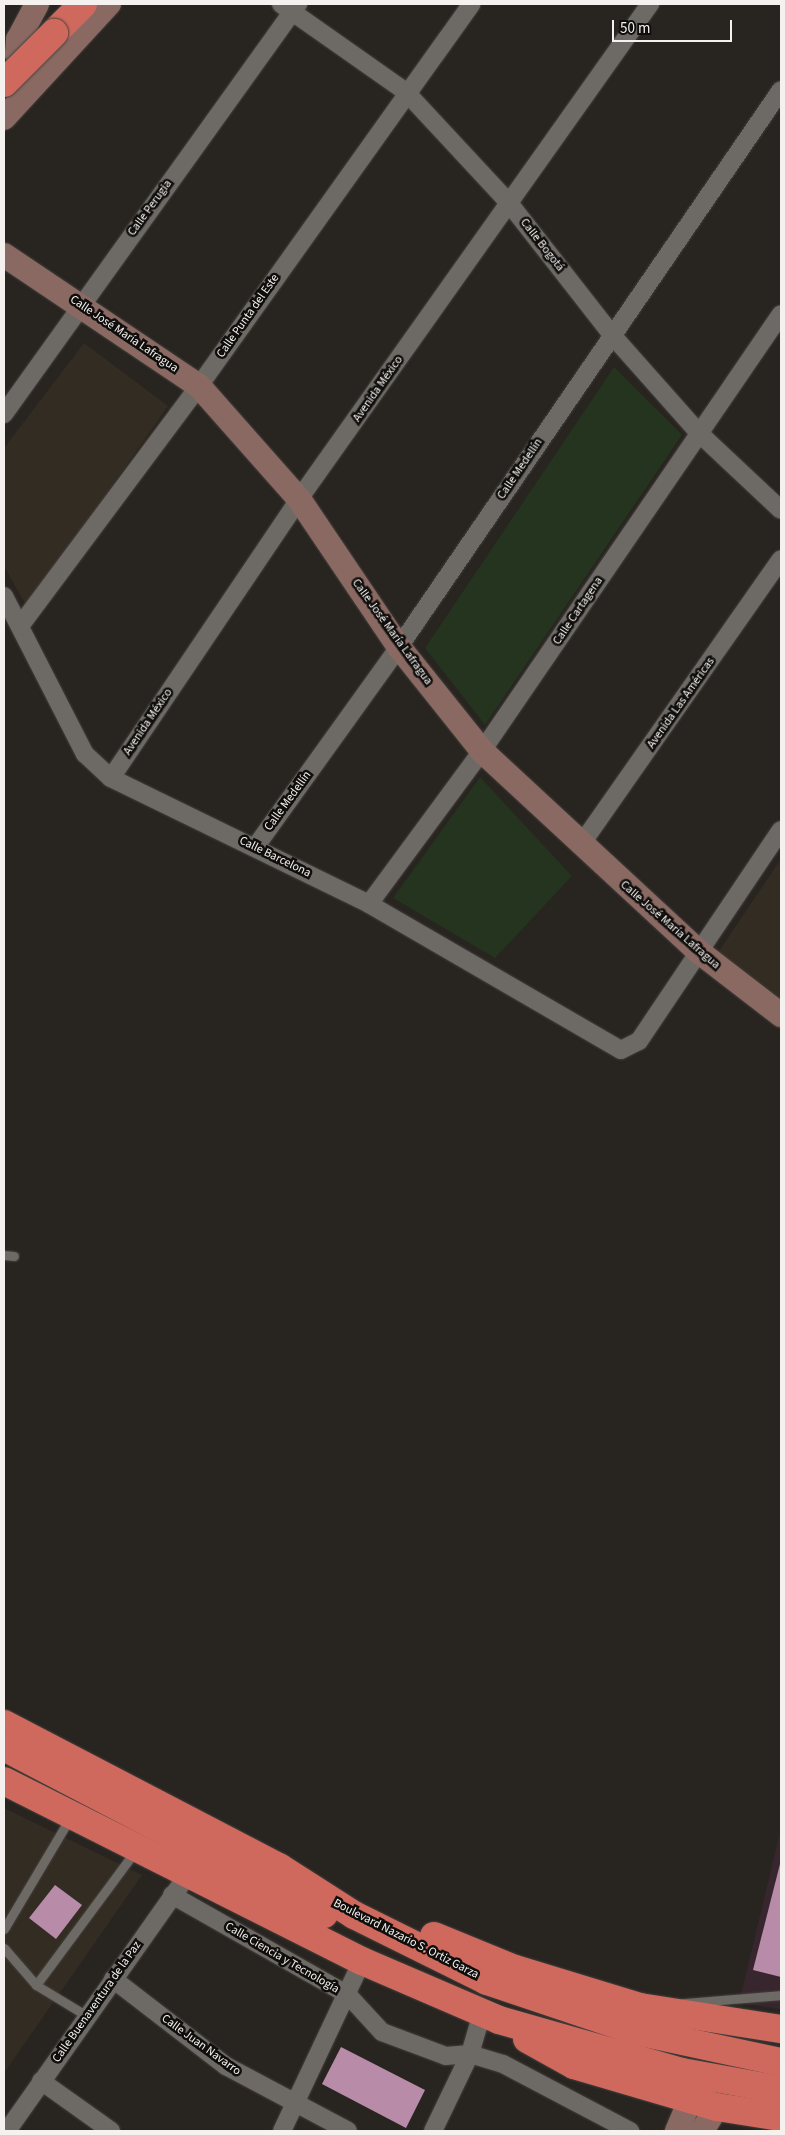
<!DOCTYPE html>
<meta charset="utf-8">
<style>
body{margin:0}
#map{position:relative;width:785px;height:2135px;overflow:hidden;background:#282420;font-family:"Source Sans 3",sans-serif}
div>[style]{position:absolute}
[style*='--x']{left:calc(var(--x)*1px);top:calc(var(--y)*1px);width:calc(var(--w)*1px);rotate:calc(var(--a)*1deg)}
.commercial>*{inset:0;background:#38262f}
.built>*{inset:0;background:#332c23}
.green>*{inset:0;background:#24341e}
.building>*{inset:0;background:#b88ca9}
.roads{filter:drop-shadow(0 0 1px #433f3c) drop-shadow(0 0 1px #433f3c)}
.lane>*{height:9px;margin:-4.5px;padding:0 4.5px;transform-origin:4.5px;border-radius:4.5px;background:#6d6964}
.street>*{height:18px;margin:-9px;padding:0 9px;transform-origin:9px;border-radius:9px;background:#6d6964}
.secondary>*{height:24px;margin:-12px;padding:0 12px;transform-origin:12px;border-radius:12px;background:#8a6962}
.highway>*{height:28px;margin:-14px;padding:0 14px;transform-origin:14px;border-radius:14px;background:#cf695d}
.bridges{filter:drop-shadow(0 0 1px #433f3c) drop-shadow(0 0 1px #433f3c)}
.highway-bridge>*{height:28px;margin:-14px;padding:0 14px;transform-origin:14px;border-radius:14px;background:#cf695d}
span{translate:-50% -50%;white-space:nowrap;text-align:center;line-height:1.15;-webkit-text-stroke:5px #0f0e0c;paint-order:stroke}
.street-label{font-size:12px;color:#f4f1ee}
.frame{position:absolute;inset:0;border:5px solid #f4f1ee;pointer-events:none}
.scale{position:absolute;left:612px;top:20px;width:120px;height:22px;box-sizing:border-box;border:2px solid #f4f1ee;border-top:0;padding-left:6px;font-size:15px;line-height:18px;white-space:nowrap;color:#f4f1ee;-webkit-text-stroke:4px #0f0e0c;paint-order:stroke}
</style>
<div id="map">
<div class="commercial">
<div style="clip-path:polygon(781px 1828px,781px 2009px,739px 2003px)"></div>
</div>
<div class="built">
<div style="clip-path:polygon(84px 343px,168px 406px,27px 607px,4px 566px,4px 448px)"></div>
<div style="clip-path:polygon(781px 859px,781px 1000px,717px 954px)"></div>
<div style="clip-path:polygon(4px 1808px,142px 1875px,4px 2073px)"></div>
</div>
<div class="green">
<div style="clip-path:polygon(614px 367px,682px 435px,485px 725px,425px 648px)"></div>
<div style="clip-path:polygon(480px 777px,572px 876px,495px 958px,393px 898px)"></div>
</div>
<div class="building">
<div style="clip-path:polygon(781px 1860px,781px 1977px,753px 1970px)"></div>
<div style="clip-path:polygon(55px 1885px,82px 1905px,56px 1939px,29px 1918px)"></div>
<div style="clip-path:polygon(341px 2047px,425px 2090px,406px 2128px,322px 2084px)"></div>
</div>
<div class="roads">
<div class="lane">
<div style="--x:4;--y:1255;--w:10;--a:6"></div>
<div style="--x:4;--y:1929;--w:129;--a:-59.3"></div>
<div style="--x:4;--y:1948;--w:49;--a:49.1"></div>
<div style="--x:36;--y:1985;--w:168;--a:-53.5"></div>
<div style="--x:36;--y:1985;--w:60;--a:31.3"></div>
<div style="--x:684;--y:2003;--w:97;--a:-4.7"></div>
</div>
<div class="street">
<div style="--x:281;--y:4;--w:151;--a:35.1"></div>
<div style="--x:405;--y:91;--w:153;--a:47.1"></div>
<div style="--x:509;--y:203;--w:167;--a:52"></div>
<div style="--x:612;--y:335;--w:131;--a:48.4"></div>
<div style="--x:699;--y:433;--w:112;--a:43.2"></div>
<div style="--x:4;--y:414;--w:505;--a:-54.36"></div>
<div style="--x:4;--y:596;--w:178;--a:62.9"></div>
<div style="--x:85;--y:754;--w:35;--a:43"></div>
<div style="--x:111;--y:778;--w:287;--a:26"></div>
<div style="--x:369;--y:904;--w:291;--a:30.1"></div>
<div style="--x:621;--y:1050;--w:20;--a:-27"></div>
<div style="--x:639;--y:1041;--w:254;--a:-56.1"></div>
<div style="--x:20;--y:626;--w:299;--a:-53.3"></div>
<div style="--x:199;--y:386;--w:469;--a:-54.5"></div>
<div style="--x:111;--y:778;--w:336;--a:-56"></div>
<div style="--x:299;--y:499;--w:607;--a:-54.66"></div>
<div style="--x:256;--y:846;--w:245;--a:-54.3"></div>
<div style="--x:399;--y:647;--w:675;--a:-55.56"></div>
<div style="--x:580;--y:846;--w:350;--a:-55"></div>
<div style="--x:369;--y:904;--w:190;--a:-53.6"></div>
<div style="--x:482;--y:751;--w:529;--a:-55.62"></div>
<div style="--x:172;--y:1895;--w:202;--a:29.6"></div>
<div style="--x:348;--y:1995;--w:50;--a:47.4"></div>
<div style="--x:382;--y:2032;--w:68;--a:20.6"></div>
<div style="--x:446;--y:2056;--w:24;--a:-5"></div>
<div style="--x:470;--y:2054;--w:34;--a:17"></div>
<div style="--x:503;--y:2064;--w:144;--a:27.8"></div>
<div style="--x:113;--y:1979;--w:143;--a:37.6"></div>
<div style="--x:226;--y:2066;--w:138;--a:28"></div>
<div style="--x:41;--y:2081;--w:86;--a:35.5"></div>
<div style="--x:7;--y:2131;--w:316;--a:-54.8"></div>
<div style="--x:282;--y:2131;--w:188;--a:-64.8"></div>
<div style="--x:433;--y:2131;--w:85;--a:-64.3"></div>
<div style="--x:470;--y:2054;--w:43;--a:-73.7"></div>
</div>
<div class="secondary">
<div style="--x:37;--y:4;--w:40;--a:118"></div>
<div style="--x:18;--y:39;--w:15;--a:94"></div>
<div style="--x:17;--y:54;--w:11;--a:41"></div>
<div style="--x:25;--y:61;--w:17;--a:0"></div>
<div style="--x:4;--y:118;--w:155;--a:-47.4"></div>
<div style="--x:4;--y:255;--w:235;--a:33.9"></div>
<div style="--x:199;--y:386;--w:151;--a:48.5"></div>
<div style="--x:299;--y:499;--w:179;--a:56"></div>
<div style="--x:399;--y:647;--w:133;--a:51.4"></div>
<div style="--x:482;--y:751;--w:294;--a:42.8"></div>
<div style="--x:698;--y:951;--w:105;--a:37.6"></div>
<div style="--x:677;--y:2131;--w:34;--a:-67"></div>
<div style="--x:702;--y:2131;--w:28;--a:-58"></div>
</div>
<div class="highway">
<div style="--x:54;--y:33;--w:41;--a:-45"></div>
<div style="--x:4;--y:1724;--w:310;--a:27.5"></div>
<div style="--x:279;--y:1867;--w:89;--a:32.6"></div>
<div style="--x:354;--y:1915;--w:148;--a:26.4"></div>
<div style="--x:487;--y:1981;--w:157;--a:18.6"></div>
<div style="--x:636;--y:2031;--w:148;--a:12.1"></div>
<div style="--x:4;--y:1747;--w:361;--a:27.6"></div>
<div style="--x:4;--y:1781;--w:401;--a:26.7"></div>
<div style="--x:362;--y:1961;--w:149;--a:23.3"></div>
<div style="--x:499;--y:2020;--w:190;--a:15.9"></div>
<div style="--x:682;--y:2072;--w:101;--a:10.3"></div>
<div style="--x:434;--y:1936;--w:87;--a:22.2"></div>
<div style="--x:515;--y:1969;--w:131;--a:16.9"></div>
<div style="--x:640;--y:2007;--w:143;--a:8.9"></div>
<div style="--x:527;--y:2039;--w:54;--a:29"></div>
<div style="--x:574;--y:2065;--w:149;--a:16.4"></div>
<div style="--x:717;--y:2107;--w:65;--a:8.9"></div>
</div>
</div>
<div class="bridges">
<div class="highway-bridge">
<div style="--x:4;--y:83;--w:71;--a:-45"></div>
</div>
</div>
<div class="street-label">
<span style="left:150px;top:208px;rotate:-54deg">Calle Perugia</span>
<span style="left:542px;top:245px;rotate:52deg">Calle Bogotá</span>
<span style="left:248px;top:316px;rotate:-55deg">Calle Punta del Este</span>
<span style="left:124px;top:334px;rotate:34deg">Calle José María Lafragua</span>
<span style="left:378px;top:389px;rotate:-55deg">Avenida México</span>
<span style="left:520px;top:469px;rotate:-56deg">Calle Medellín</span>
<span style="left:578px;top:611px;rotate:-56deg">Calle Cartagena</span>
<span style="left:392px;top:632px;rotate:54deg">Calle José María Lafragua</span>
<span style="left:681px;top:703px;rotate:-55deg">Avenida Las Américas</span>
<span style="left:148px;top:722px;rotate:-56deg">Avenida México</span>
<span style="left:288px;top:801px;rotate:-54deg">Calle Medellín</span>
<span style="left:275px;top:857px;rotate:26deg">Calle Barcelona</span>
<span style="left:670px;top:925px;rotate:41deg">Calle José María Lafragua</span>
<span style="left:406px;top:1939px;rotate:27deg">Boulevard Nazario S. Ortiz Garza</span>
<span style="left:282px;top:1958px;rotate:30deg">Calle Ciencia y Tecnología</span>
<span style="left:97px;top:2002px;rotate:-55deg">Calle Buenaventura de la Paz</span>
<span style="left:201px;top:2045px;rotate:36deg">Calle Juan Navarro</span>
</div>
<div class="frame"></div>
<div class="scale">50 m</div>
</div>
